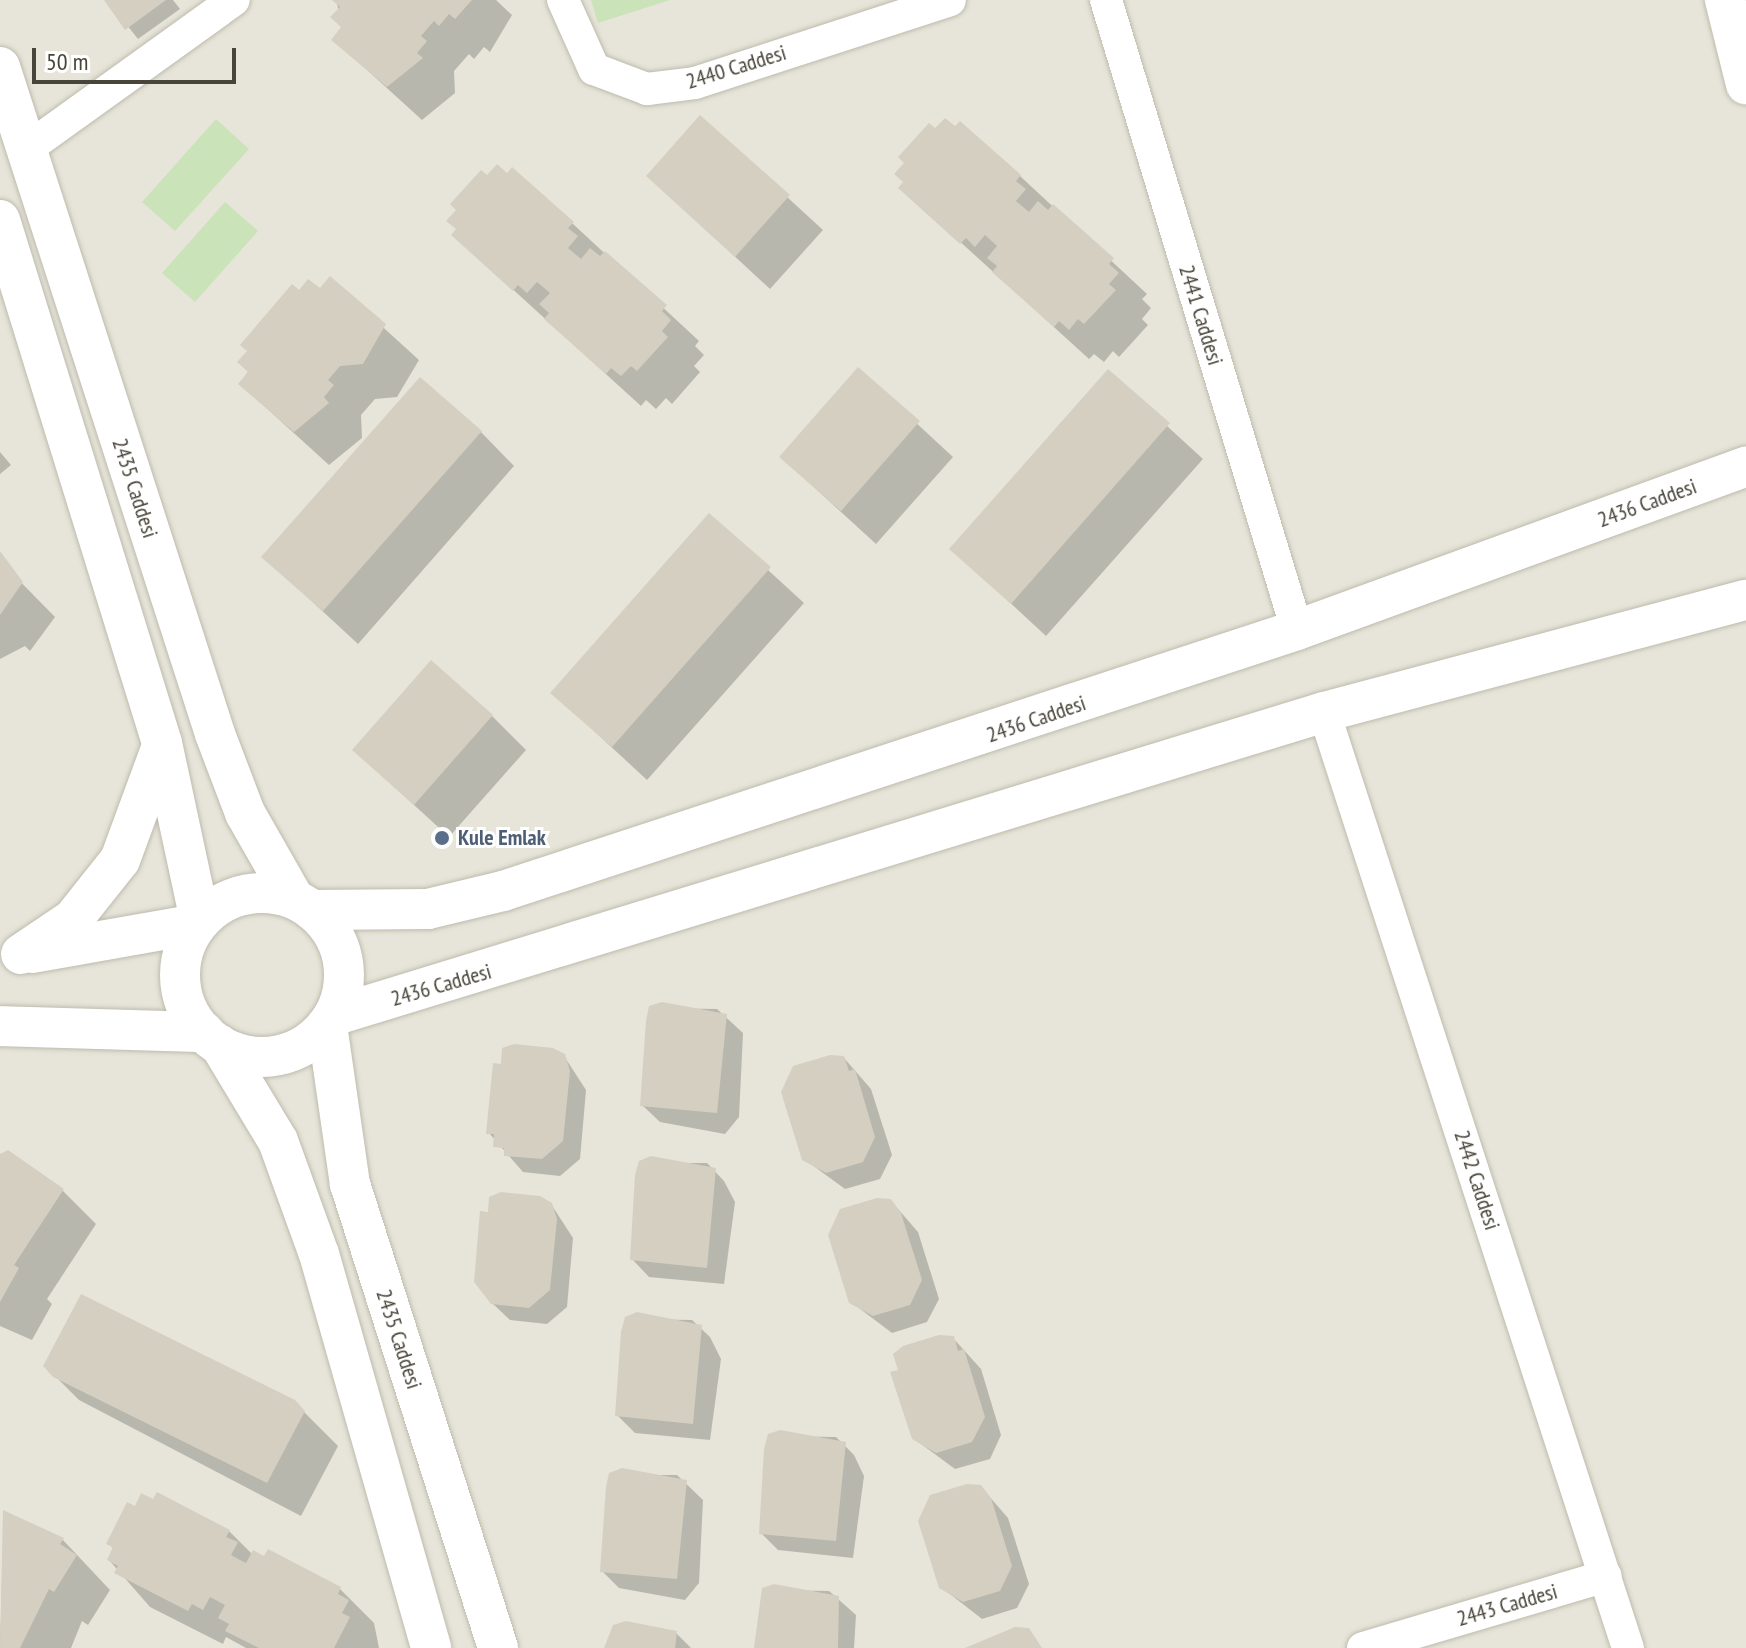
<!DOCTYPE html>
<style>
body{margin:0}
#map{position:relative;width:1746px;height:1648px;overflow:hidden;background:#f4f2eb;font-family:"PT Sans Narrow",sans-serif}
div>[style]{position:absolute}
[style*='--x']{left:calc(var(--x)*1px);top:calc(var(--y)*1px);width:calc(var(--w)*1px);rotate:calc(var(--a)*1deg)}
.residential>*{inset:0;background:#e7e5d9}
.green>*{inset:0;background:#cae3b8}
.shadow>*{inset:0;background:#0003}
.building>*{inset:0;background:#d4cfc1}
.roads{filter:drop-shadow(0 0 2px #bebbae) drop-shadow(0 0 2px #bebbae)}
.minor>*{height:32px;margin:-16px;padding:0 16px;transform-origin:16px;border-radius:16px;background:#fff}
.tertiary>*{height:40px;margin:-20px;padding:0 20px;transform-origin:20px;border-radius:20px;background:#fff}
.tertiary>.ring{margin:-20px;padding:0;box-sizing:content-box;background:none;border:40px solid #fff;border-radius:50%}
.dots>*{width:22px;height:22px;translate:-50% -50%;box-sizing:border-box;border:4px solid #fff;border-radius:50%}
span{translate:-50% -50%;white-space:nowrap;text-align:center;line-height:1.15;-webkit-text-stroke:6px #fff;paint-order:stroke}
.street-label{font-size:22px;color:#474439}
.service-label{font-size:22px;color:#4e5e75;font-weight:700}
.left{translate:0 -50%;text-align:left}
.scale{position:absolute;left:32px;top:48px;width:204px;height:36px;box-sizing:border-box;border:4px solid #474439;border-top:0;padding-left:10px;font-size:24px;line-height:28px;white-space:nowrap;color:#474439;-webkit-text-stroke:6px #fff;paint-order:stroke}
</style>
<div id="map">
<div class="residential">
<div style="clip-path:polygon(0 0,1746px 0,1746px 1648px,0 1648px)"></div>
</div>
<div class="green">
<div style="clip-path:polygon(591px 0,670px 0,598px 23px)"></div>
<div style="clip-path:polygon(216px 119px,249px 149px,175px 231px,142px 202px)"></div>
<div style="clip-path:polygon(225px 202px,258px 231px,195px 302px,162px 273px)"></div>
</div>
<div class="shadow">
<div style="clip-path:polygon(107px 0,173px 0,180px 9px,138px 39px)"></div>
<div style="clip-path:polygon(336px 0,496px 0,512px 15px,490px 52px,484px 47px,474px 59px,469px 54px,454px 71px,455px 93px,422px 120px,333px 39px,343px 28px)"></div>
<div style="clip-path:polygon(701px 118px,823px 230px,770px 289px,648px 176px)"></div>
<div style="clip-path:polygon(1020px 176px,1147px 294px,1142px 299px,1151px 308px,1142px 319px,1148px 325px,1119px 357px,1113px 351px,1104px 362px,1094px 354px,1089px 359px,901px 188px)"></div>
<div style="clip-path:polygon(572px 223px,699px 341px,695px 346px,704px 355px,694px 366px,700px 372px,672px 404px,666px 398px,656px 409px,646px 400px,641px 406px,453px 235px)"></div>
<div style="clip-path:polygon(330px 279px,419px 360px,397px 397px,375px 399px,361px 415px,362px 438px,329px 465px,240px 384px,299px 293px,320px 291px)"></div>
<div style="clip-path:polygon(859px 370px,953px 457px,876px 544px,781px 457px)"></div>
<div style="clip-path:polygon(1108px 372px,1203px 459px,1046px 636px,952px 549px)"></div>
<div style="clip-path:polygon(481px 432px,514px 466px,358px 644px,264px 557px)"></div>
<div style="clip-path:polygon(0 452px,11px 465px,0 474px)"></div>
<div style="clip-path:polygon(709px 516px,804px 603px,647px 780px,553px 693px)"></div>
<div style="clip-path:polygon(0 561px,55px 617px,30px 651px,25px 646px,0 659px)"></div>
<div style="clip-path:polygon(492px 716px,526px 750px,449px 837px,354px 750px)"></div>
<div style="clip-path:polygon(651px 1008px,717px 1009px,743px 1033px,739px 1117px,725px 1134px,660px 1122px,642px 1105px)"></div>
<div style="clip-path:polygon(564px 1056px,586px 1090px,580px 1159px,560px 1176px,523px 1172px,489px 1133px,502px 1066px)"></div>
<div style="clip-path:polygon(844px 1058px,871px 1089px,892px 1155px,880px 1179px,845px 1189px,804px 1159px)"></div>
<div style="clip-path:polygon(0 1156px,62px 1190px,96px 1224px,47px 1299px,52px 1304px,32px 1340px,0 1326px)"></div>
<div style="clip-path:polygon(641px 1163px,707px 1163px,724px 1181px,735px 1202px,724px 1284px,649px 1277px,632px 1259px)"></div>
<div style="clip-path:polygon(891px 1201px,918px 1232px,939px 1299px,927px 1322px,892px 1333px,851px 1302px)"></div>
<div style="clip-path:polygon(551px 1204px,573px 1238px,567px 1307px,547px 1324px,510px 1320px,492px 1303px)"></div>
<div style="clip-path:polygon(82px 1296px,304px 1412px,338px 1446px,301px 1516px,79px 1400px,45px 1366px)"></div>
<div style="clip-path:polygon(627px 1319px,692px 1320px,710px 1337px,721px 1359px,710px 1440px,635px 1433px,618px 1416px)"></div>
<div style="clip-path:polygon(953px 1338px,981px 1369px,1001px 1435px,990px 1459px,955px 1469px,913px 1438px,900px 1371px)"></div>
<div style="clip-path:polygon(770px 1436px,836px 1437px,854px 1455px,864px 1476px,853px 1558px,778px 1550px,761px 1533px)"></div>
<div style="clip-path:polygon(611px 1475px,677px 1475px,703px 1500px,699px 1583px,685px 1600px,619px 1588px,602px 1571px)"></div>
<div style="clip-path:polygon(981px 1487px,1008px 1518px,1029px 1584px,1017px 1608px,982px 1619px,941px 1587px)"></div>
<div style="clip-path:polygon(4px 1512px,63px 1540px,110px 1590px,88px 1625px,82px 1621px,71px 1648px,0 1648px)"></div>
<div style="clip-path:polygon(229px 1531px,253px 1555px,340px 1589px,374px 1623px,379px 1648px,246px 1648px,226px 1637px,223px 1644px,150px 1607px,109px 1560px,114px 1549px,108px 1543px)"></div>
<div style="clip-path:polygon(764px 1590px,829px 1591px,856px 1615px,854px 1648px,758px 1648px)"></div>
<div style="clip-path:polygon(676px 1633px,691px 1648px,606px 1648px)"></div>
</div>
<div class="building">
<div style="clip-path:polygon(104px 0,166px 0,125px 30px)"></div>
<div style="clip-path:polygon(332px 0,472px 0,455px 19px,449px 14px,439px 26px,434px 21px,421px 36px,427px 41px,417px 53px,423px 58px,387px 87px,331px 40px,341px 27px,330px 17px,340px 7px)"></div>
<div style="clip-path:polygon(700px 115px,790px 195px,735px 257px,646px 176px)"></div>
<div style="clip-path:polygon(945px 118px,955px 126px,960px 121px,1021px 175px,1016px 181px,1026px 189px,1016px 201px,1029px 212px,1038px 201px,1048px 210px,1053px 204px,1114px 258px,1109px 264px,1119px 273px,1109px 284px,1116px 290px,1084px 324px,1078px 319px,1069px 330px,1059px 321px,1054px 327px,992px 272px,997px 266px,987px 258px,997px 246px,985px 235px,975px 247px,966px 238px,960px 244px,898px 188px,903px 182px,894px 174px,904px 163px,898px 157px,929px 123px,935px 128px)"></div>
<div style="clip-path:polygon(497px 164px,507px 173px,512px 167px,574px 222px,568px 228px,578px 236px,568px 248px,581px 259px,590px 248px,600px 256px,605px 251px,667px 305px,662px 311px,671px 320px,662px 331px,668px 337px,637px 371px,631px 366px,621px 376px,611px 368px,606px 374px,544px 319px,549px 313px,539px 304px,550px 293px,537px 282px,527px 293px,518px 285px,513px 291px,451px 235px,456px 229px,446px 221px,456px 210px,450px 204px,481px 170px,487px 175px)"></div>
<div style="clip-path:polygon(330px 276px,386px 324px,363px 364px,340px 366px,328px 380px,334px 385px,324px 397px,329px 403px,294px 432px,238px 384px,248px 372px,237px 362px,247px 351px,240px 345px,292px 284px,299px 290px,308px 279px,320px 288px)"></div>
<div style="clip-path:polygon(858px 367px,920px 421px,841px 511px,779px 457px)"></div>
<div style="clip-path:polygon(1108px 369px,1170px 423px,1011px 604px,949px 549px)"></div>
<div style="clip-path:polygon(420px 377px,482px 431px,323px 611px,261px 557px)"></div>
<div style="clip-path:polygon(709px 513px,771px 567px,612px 747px,550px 693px)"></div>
<div style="clip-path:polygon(0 551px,23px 582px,0 615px)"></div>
<div style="clip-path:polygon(431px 660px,493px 715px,414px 805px,352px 750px)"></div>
<div style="clip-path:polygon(662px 1002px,727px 1014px,717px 1113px,640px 1106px,646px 1021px,649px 1006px)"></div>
<div style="clip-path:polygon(514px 1044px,553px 1048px,565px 1054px,570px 1071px,563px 1141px,542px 1159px,504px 1156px,504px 1148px,493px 1147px,494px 1134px,486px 1134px,493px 1063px,501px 1064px,502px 1048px)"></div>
<div style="clip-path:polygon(830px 1055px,844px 1056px,849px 1071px,855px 1069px,875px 1137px,863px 1162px,826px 1173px,802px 1160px,781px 1092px,793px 1066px)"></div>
<div style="clip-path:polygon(8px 1150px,64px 1189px,14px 1265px,19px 1268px,0 1302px,0 1154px)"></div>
<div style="clip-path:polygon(651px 1156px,716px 1168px,707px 1268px,630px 1260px,635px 1175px,639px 1161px)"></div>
<div style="clip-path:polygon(501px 1192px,540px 1196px,552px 1203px,557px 1219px,550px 1290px,529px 1308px,491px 1304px,474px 1282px,480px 1211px,488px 1212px,489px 1197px)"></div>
<div style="clip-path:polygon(877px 1198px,891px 1199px,901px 1213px,922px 1280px,910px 1305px,873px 1316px,849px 1303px,828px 1235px,840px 1209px)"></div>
<div style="clip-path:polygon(81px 1294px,295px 1400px,305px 1411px,267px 1483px,53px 1377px,43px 1366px)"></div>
<div style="clip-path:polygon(637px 1312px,702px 1325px,693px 1424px,615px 1416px,621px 1332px,625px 1317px)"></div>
<div style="clip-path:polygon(939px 1335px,954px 1336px,958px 1351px,964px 1349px,985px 1417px,972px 1442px,936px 1453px,912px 1439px,890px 1372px,898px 1370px,893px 1354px,903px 1346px)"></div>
<div style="clip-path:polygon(780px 1430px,846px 1442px,836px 1541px,759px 1534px,764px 1449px,768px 1434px)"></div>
<div style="clip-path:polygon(622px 1468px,687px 1480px,677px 1579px,600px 1572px,606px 1487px,609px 1473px)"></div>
<div style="clip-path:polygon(967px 1484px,981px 1485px,991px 1498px,1012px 1566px,1000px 1591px,963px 1602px,939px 1588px,918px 1521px,930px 1495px)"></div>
<div style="clip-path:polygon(157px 1492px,230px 1530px,226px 1537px,238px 1542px,231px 1555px,238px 1559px,246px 1563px,253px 1550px,264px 1556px,268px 1549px,341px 1587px,338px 1594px,349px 1600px,342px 1613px,350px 1617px,334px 1648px,259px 1648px,225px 1631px,229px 1624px,218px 1618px,225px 1605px,210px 1597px,203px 1610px,192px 1604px,188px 1611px,114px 1573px,118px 1566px,107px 1560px,113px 1547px,106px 1544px,127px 1502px,135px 1506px,141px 1493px,153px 1499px)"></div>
<div style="clip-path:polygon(3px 1510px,64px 1538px,60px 1544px,77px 1555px,54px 1592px,49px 1589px,20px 1648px,0 1648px)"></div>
<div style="clip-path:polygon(774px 1584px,839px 1596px,838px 1648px,754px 1648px,762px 1588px)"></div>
<div style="clip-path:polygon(626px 1621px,677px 1631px,675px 1648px,604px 1648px,613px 1625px)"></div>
<div style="clip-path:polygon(1015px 1627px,1029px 1628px,1042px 1648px,965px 1648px)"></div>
</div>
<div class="roads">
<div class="minor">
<div style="--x:563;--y:0;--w:76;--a:65.8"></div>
<div style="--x:594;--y:69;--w:57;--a:20.7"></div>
<div style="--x:647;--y:89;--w:48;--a:-7.1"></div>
<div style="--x:695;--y:83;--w:268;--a:-18"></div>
<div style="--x:1106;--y:0;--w:658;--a:73.13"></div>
<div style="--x:25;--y:150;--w:257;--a:-35.7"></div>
<div style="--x:1324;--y:712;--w:984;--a:72.01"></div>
<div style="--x:1363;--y:1648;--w:253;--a:-16.5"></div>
</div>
<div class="tertiary">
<div style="--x:1725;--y:0;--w:87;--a:76"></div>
<div style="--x:0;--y:67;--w:701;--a:72.13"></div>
<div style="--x:215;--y:734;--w:85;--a:69.2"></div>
<div style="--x:245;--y:813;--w:99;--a:60.3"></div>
<div style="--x:0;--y:220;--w:548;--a:72.79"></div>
<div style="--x:162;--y:743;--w:182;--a:77.9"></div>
<div class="ring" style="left:180px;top:893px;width:124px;height:124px"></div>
<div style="--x:312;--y:910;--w:116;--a:-0.5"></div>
<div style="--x:428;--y:909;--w:77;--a:-13.5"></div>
<div style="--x:503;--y:891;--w:836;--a:-18.2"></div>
<div style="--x:1297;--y:630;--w:478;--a:-20"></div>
<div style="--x:32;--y:953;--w:168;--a:-10"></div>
<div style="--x:21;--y:954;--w:63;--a:-33.9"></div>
<div style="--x:73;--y:919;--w:75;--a:-51.5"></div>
<div style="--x:120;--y:860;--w:116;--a:-69.8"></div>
<div style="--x:333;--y:1016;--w:1037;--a:-17.05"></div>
<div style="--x:1324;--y:712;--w:437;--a:-14.9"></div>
<div style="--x:327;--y:1025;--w:161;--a:81.8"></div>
<div style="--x:350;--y:1184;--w:487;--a:72.3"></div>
<div style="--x:0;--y:1026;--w:204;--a:1.7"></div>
<div style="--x:220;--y:1045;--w:112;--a:58.9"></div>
<div style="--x:278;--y:1141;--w:120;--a:70.1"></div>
<div style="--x:319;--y:1254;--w:410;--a:74.1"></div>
</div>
</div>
<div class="dots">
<div style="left:442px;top:838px;background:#5c6f8a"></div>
</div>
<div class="street-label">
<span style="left:736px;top:67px;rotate:-17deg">2440 Caddesi</span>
<span style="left:1201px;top:315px;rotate:73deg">2441 Caddesi</span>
<span style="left:135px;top:488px;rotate:72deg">2435 Caddesi</span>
<span style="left:1647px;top:503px;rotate:-20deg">2436 Caddesi</span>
<span style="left:1036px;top:719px;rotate:-19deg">2436 Caddesi</span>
<span style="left:441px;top:985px;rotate:-16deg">2436 Caddesi</span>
<span style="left:1477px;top:1180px;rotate:72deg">2442 Caddesi</span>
<span style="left:399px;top:1339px;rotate:72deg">2435 Caddesi</span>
<span style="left:1507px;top:1605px;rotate:-16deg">2443 Caddesi</span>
</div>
<div class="service-label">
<span class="left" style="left:458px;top:838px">Kule Emlak</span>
</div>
<div class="scale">50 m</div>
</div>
